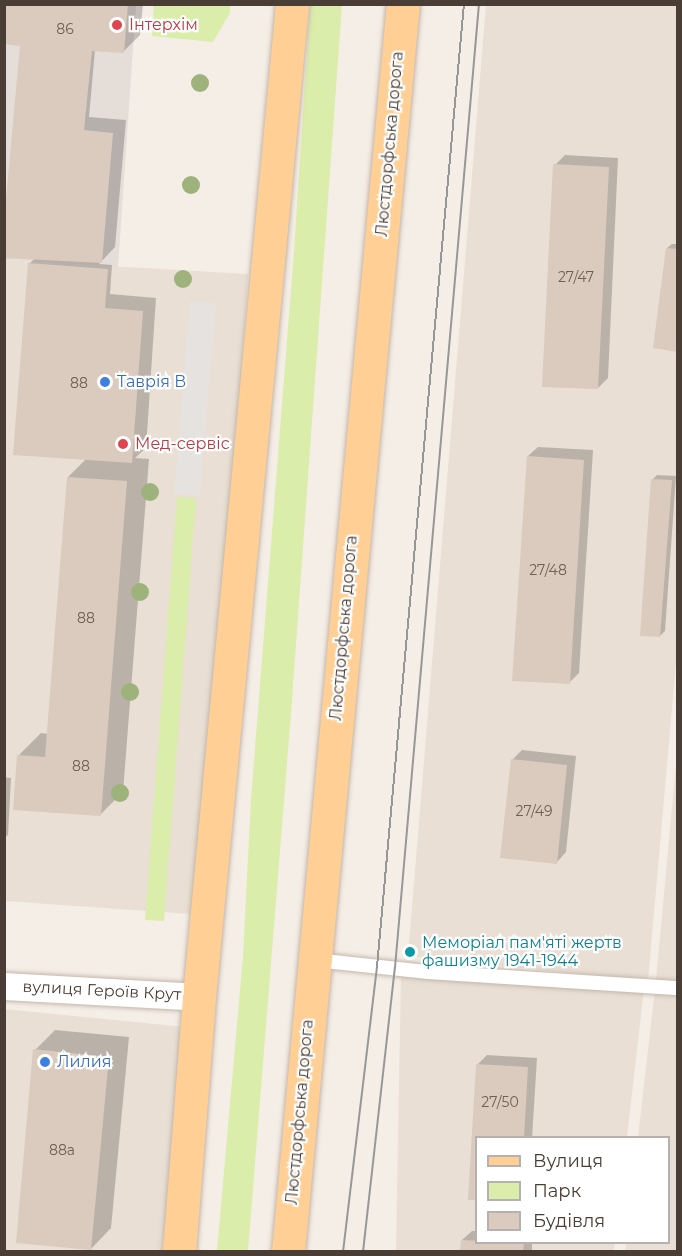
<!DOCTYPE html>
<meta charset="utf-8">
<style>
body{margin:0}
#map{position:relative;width:682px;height:1256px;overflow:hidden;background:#f5eee7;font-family:Montserrat,sans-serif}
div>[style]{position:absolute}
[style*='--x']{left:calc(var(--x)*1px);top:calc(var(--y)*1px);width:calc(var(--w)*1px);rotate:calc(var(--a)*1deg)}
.residential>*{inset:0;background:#e9dfd4}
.industrial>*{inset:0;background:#e4ddd8}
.green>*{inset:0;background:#dbedab}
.parking>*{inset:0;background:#e5e2df}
.shadow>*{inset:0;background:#0003}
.building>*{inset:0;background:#dbcabe}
.roads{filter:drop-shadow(0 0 2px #c4b7ab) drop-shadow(0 0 2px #c4b7ab)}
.service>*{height:14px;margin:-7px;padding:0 7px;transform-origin:7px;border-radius:7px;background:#fff}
.minor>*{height:27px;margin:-13.5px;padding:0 13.5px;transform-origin:13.5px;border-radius:13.5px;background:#fff}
.primary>*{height:33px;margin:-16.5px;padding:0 16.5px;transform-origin:16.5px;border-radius:16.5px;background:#ffcf95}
.tram>*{height:1.5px;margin:-0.75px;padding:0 0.75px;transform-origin:0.75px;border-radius:0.75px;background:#979797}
.trees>*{width:18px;height:18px;margin:-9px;border-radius:50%;background:#9eb27b}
.dots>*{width:16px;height:16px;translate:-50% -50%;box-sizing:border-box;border:3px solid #fff;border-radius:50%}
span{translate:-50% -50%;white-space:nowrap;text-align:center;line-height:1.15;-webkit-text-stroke:4.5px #fff;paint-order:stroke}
.number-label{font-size:14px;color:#6e6057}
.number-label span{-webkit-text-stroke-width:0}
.health-label{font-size:16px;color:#be3a42}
.left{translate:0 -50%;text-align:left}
.street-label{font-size:16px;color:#493d35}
.shop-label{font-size:16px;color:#366cbe}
.culture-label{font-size:16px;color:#0d838f}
.frame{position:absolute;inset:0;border:6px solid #493d35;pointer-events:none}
.legend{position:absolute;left:475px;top:1136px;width:195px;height:108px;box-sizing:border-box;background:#fff;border:2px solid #b6b1ae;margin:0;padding:8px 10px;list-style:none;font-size:18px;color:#493d35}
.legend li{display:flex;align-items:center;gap:12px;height:30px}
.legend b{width:30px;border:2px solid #b6b1ae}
</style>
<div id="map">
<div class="residential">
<div style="clip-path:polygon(486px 5px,677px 5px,678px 640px,648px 981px,408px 956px)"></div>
<div style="clip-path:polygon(4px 260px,248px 274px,204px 915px,5px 901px)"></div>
<div style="clip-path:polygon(677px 754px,677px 983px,656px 980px)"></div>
<div style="clip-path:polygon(401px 974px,644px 989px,627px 1137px,476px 1138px,476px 1242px,615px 1243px,614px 1251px,396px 1252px)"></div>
<div style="clip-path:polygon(655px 989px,677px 994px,677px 1251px,625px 1252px,626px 1243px,668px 1242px,668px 1138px,638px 1137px)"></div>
<div style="clip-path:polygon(4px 1009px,185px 1027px,162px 1251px,5px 1251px)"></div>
</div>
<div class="industrial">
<div style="clip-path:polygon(4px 5px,136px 5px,118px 267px,5px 260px)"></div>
</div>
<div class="green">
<div style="clip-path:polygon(154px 5px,154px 4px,230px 5px,230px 13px,213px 42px,152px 36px)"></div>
<div style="clip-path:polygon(310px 5px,342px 5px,291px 714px,248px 1251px,217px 1251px,243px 956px,251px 799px,294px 251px)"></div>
<div style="clip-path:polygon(177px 497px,196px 498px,164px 921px,145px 920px)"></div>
</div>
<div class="parking">
<div style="clip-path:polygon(190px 301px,216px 303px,200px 496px,174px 494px)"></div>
</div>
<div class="shadow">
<div style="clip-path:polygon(7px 4px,143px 4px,140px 35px,123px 52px,95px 50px,89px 117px,126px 120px,115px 247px,99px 264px,112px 265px,110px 294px,156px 298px,146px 448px,135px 458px,149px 459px,123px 792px,100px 815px,19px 755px,41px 733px,49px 734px,68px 477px,87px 458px,29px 264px,35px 258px,22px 46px)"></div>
<div style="clip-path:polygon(565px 155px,618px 158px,608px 378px,598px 388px,555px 165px)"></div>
<div style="clip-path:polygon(672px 244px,678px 244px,678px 350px,667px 248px)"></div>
<div style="clip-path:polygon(538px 447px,593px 450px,579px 673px,569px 683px,528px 456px)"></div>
<div style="clip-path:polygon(657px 475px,676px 476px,665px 631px,660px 636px,653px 479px)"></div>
<div style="clip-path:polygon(522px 750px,576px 756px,566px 852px,557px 862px,512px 760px)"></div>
<div style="clip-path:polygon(4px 777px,11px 778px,8px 835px,4px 838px)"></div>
<div style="clip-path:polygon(55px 1030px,129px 1037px,111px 1228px,91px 1249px,35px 1050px)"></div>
<div style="clip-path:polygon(487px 1055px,537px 1058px,532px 1138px,476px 1138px,476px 1199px,469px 1198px,477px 1065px)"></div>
<div style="clip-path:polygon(472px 1231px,476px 1231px,476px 1242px,532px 1242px,532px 1252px,462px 1252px,462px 1240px)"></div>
</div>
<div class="building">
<div style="clip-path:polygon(5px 4px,128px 4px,124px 53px,92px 51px,84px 130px,113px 133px,102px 263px,4px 258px,4px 221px,20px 46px,4px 44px)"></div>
<div style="clip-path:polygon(553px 164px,609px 167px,598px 389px,542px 387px)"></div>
<div style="clip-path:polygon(666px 248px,678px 249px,678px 352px,653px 348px)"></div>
<div style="clip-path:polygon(28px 263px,108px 269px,105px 308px,143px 311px,132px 463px,13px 455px)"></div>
<div style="clip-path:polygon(527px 456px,584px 460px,570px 684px,512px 681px)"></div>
<div style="clip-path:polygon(67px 477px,127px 481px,101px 816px,13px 810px,17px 755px,45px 757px)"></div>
<div style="clip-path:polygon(651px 479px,672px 480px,660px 637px,640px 636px)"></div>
<div style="clip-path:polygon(511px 759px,567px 765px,557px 864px,500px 858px)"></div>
<div style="clip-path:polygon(33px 1049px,109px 1057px,91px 1250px,16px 1243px)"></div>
<div style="clip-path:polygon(476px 1064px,528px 1067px,524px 1138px,476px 1138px,476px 1200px,468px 1200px)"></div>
<div style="clip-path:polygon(461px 1240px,524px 1243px,523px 1252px,460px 1252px)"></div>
</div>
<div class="roads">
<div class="service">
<div style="--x:315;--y:960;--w:114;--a:6.1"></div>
<div style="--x:428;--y:972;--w:251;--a:3.7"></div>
</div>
<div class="minor">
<div style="--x:4;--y:986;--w:195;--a:3.2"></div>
</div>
<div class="primary">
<div style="--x:179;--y:1252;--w:256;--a:-85.5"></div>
<div style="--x:199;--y:997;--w:997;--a:-84.65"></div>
<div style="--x:288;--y:1252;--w:1253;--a:-84.74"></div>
</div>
</div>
<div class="tram">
<div style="--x:343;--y:1252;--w:287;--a:-83.2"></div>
<div style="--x:377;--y:967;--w:967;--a:-84.84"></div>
<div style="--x:363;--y:1252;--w:286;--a:-83.6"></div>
<div style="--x:395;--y:968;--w:968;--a:-85.02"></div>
</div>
<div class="trees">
<div style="left:200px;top:83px"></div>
<div style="left:191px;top:185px"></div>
<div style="left:183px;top:279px"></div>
<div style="left:150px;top:492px"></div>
<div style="left:140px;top:592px"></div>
<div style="left:130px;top:692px"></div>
<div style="left:120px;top:793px"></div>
</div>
<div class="dots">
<div style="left:117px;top:25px;background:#e0444e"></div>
<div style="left:105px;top:382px;background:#3f7fe0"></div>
<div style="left:123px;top:444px;background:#e0444e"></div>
<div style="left:410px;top:952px;background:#0f9aa8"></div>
<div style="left:45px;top:1062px;background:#3f7fe0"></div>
</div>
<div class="number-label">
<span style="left:65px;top:29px">86</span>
<span style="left:576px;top:277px">27/47</span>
<span style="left:79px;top:383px">88</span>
<span style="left:548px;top:570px">27/48</span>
<span style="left:86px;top:618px">88</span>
<span style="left:81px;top:766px">88</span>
<span style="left:534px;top:811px">27/49</span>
<span style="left:500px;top:1102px">27/50</span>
<span style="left:62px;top:1150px">88а</span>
</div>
<div class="health-label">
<span class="left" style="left:129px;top:25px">Інтерхім</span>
<span class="left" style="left:135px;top:444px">Мед-сервіс</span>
</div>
<div class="street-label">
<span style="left:390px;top:144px;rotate:-85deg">Люстдорфська дорога</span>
<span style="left:344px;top:628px;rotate:-85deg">Люстдорфська дорога</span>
<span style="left:102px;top:991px;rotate:3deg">вулиця Героїв Крут</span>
<span style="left:300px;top:1112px;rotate:-85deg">Люстдорфська дорога</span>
</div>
<div class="shop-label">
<span class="left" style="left:117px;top:382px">Таврія В</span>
<span class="left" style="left:57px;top:1062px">Лилия</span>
</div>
<div class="culture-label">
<span class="left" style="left:422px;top:952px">Меморіал пам'яті жертв<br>фашизму 1941-1944</span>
</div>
<div class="frame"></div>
<ul class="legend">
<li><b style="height:8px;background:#ffcf95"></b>Вулиця</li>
<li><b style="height:16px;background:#dbedab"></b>Парк</li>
<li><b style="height:16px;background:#dbcabe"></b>Будівля</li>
</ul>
</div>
